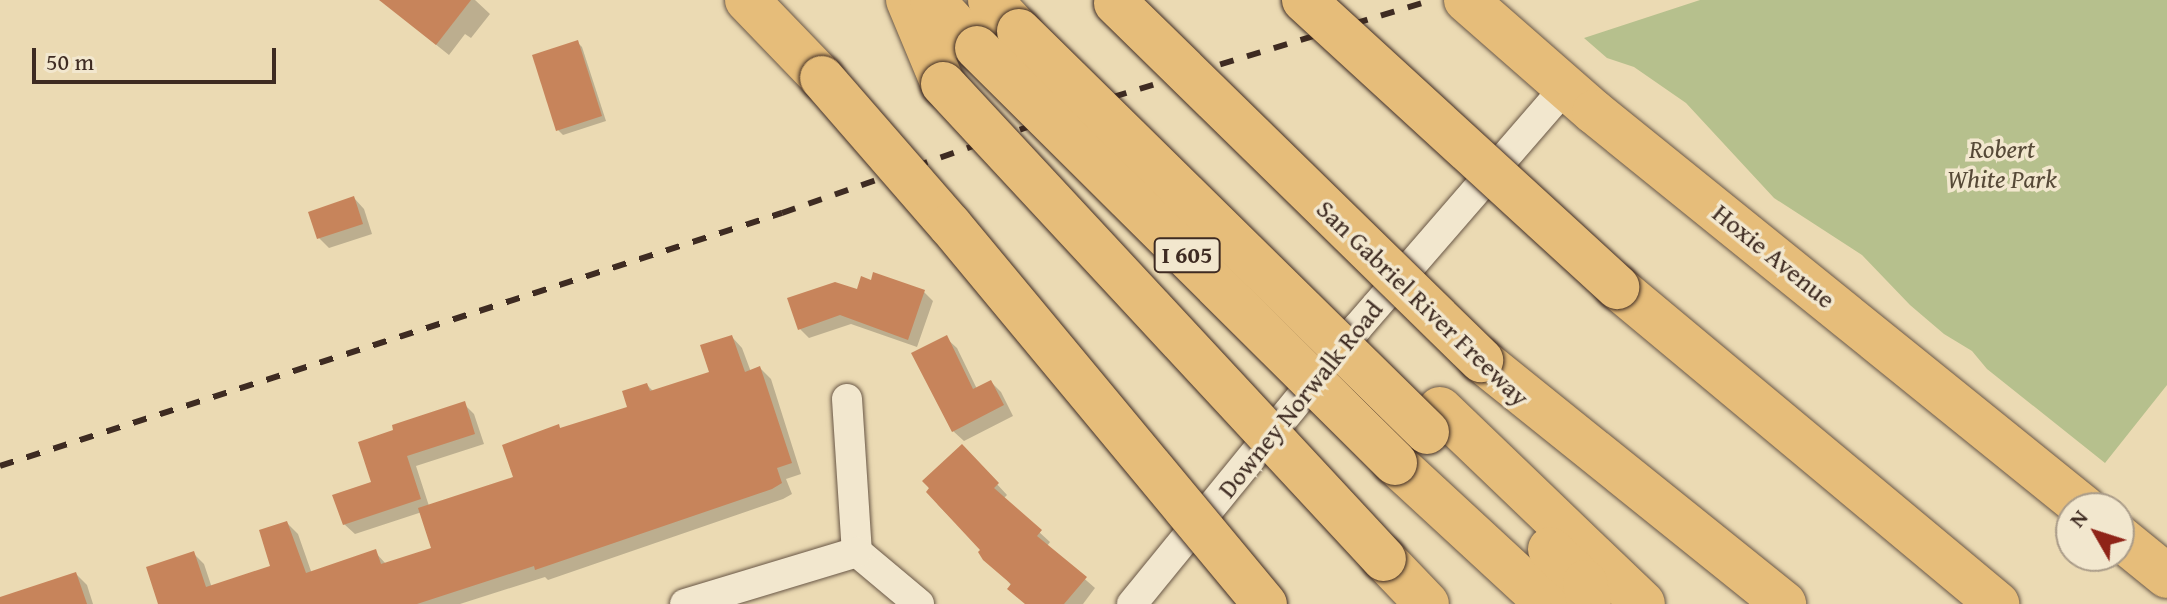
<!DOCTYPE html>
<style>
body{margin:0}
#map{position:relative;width:2167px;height:604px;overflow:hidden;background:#ebdab3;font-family:"Gentium Book Plus",serif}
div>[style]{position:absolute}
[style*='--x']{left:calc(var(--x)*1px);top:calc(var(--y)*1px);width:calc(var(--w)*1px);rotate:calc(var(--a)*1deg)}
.green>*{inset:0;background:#b6c08d}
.shadow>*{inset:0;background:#0003}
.building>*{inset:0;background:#c7845b}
.roads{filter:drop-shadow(0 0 2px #695746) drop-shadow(0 0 2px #695746)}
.street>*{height:30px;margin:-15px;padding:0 15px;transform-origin:15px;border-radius:15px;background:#f2e7ce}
.primary>*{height:44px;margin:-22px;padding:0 22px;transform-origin:22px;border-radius:22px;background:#e6bd7a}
.highway>*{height:44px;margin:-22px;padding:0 22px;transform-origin:22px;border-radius:22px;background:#e6bd7a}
.rail>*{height:6px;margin-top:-3px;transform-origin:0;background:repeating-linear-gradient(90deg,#3e2b22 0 14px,transparent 0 28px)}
.bridges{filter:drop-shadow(0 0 2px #3e2b22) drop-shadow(0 0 2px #3e2b22)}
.highway-bridge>*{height:44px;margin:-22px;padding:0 22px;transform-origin:22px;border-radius:22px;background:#e6bd7a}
span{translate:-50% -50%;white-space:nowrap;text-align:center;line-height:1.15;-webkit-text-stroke:7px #f2e7ce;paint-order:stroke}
.shield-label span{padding:2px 6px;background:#f2e7ce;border:2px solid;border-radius:6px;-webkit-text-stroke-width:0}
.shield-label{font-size:24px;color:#3e2b22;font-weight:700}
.park-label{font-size:26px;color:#564937;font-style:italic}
.street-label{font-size:26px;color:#3e2b22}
.north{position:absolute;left:2055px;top:492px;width:80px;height:80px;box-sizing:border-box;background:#f2e7ce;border:2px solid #aa9c89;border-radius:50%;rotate:309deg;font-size:22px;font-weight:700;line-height:32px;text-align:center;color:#3e2b22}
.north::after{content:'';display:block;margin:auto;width:28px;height:36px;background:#8f2418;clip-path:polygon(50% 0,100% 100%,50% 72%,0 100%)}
.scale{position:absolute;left:32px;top:48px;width:244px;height:36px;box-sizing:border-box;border:4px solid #3e2b22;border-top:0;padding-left:10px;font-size:24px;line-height:28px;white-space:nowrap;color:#3e2b22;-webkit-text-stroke:6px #f2e7ce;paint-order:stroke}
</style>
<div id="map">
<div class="green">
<div style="clip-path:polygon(1700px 0,2167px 0,2167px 385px,2105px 463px,1987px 369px,1972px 351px,1944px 334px,1910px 305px,1862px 255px,1774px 198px,1686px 103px,1634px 67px,1607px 58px,1584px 38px)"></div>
</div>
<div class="shadow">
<div style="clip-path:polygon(380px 0,475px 0,490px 14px,471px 38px,465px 34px,449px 55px)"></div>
<div style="clip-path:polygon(577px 42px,582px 47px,606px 121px,563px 135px,558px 130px)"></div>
<div style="clip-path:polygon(354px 198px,364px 209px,372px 234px,329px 248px,319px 238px)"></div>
<div style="clip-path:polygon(858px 292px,924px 292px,933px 301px,917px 347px,851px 324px,809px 338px,800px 329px)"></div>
<div style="clip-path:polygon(732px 337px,742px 348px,751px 372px,760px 368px,771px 379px,801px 474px,786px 479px,792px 494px,783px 499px,548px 580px,545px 577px,460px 604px,160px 604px,193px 553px,204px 564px,212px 588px,273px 567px,287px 523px,298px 534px,312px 574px,375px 552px,386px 564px,434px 549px,422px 512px,355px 534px,344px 524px,373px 483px,464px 404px,474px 414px,484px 444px,416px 466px,429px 506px,515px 478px,558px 426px,562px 430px,629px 408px,647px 385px,654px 392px,712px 373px)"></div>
<div style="clip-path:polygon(946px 338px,957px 348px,977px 389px,991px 382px,1001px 392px,1013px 416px,964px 441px,953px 431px)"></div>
<div style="clip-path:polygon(972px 457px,1007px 495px,1003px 499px,1050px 542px,1047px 546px,1095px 588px,1083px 604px,1026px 604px,983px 550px,938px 505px,925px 481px)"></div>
<div style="clip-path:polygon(76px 574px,87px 585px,93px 604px,0 604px,0 598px)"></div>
</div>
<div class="building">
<div style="clip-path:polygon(379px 0,471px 0,436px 45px)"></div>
<div style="clip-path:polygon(578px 40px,602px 116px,556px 131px,532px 55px)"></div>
<div style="clip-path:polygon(354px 196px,363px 224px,317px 239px,308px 212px)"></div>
<div style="clip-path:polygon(873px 272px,925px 290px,908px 340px,840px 315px,798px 330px,787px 298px,835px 282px,857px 289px,861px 276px,871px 280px)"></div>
<div style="clip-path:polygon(732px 335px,745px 372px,760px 366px,792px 463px,777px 468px,782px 483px,772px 489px,535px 570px,534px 566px,417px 604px,158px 604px,146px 567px,194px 551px,206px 587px,270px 566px,259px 530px,287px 521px,306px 573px,376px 549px,381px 564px,431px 548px,418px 508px,513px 477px,502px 445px,559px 424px,560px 428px,627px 407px,622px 391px,647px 383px,650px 391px,709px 372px,700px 345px)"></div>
<div style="clip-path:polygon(947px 335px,973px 389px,991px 380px,1004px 405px,952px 432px,911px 353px)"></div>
<div style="clip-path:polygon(465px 401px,475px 434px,407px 456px,421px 499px,343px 525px,332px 495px,371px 482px,358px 442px,393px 430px,392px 425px)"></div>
<div style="clip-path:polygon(962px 444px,999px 483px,994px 488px,1042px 530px,1037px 536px,1087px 577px,1064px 604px,1025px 604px,1007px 589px,1011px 584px,983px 560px,978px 552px,980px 550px,926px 492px,929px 488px,922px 481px)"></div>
<div style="clip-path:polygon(76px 572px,87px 604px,0 604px,0 597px)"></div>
</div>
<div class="roads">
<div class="street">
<div style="--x:847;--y:399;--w:153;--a:86.3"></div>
<div style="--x:857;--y:552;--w:81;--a:40"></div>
<div style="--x:685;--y:604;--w:180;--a:-16.8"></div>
<div style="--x:1132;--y:604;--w:356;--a:-50.8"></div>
<div style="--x:1357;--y:328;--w:318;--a:-49.1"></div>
</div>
<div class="primary">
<div style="--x:1466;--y:0;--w:170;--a:41.2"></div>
<div style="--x:1594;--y:112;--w:630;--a:38.94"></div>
<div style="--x:2119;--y:537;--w:62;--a:39.1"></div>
</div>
<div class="highway">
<div style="--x:747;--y:0;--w:108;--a:46.1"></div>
<div style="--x:908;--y:0;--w:91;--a:67.4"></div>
<div style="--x:932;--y:0;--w:66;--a:46.8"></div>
<div style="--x:990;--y:0;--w:42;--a:46.9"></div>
<div style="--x:1617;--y:287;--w:495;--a:39.8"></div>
<div style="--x:1481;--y:360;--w:389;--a:38.8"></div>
<div style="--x:1440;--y:409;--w:281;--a:43.8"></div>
<div style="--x:1395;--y:463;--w:208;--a:42.7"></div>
<div style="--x:1550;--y:549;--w:48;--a:43.3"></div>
<div style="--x:1585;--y:582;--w:22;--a:80"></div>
<div style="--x:1384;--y:559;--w:62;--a:46.3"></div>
</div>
</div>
<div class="rail">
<div style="--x:0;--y:466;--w:822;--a:-17.93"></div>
<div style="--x:782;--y:213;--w:351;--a:-19.3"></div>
<div style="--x:1113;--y:97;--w:333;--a:-16.9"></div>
</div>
<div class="bridges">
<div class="highway-bridge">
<div style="--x:1304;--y:0;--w:425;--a:42.5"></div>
<div style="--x:1116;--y:3;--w:511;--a:44.37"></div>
<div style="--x:1019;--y:31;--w:572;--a:44.5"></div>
<div style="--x:977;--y:48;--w:589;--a:44.79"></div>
<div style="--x:822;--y:78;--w:195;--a:49"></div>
<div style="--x:950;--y:225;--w:493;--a:50.3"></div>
<div style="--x:943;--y:84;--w:648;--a:47.13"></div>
</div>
</div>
<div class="shield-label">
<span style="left:1187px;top:255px">I 605</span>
</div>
<div class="park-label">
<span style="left:2002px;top:164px">Robert<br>White Park</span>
</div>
<div class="street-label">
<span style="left:1774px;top:256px;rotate:39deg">Hoxie Avenue</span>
<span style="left:1423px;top:303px;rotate:44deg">San Gabriel River Freeway</span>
<span style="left:1300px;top:399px;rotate:-51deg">Downey Norwalk Road</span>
</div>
<div class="north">N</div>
<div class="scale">50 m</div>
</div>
